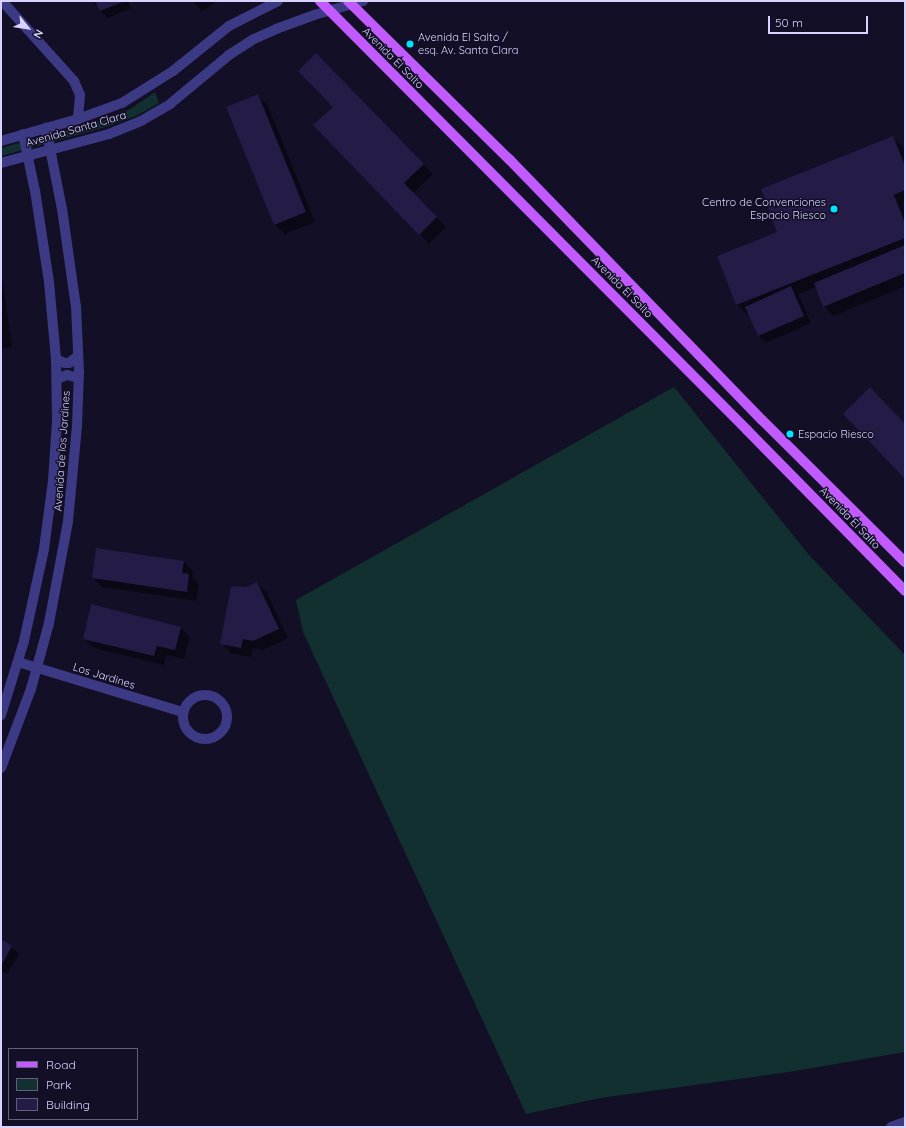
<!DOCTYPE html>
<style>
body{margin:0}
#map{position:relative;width:906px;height:1128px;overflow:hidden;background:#130f26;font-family:Quicksand,sans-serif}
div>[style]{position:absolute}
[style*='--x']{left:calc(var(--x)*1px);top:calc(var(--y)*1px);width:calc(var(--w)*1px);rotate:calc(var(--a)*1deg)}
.green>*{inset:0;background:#12302f}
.shadow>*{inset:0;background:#0007}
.building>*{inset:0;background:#241b47}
.minor>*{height:10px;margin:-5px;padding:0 5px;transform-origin:5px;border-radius:5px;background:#3d3a85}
.minor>.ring{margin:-5px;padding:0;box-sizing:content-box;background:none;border:10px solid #3d3a85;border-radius:50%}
.major>*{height:10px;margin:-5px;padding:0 5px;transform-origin:5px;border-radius:5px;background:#c25bff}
.dots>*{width:11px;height:11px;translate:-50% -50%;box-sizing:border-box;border:2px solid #130f26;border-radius:50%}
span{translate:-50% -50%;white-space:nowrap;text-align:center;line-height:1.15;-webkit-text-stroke:3px #130f26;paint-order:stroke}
.poi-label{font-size:11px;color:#d9d4ff}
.left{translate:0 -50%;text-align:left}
.right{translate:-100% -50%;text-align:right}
.street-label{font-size:11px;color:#d9d4ff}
.frame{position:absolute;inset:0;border:2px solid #d9d4ff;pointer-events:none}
.legend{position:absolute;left:8px;top:1048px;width:130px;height:72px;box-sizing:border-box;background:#130f26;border:1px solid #625e7d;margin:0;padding:5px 7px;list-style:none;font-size:12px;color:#d9d4ff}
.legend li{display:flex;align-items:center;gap:8px;height:20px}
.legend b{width:20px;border:1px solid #625e7d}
.north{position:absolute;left:8px;top:8px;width:40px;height:40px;-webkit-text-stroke:3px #130f26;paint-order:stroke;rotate:120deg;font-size:11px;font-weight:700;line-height:16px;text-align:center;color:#d9d4ff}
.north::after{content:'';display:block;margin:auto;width:14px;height:18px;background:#d9d4ff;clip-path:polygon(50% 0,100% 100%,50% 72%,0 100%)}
.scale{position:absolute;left:768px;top:16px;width:100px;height:18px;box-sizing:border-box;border:2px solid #d9d4ff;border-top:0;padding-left:5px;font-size:12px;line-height:14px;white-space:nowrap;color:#d9d4ff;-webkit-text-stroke:3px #130f26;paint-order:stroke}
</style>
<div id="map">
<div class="green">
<div style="clip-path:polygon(155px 92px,159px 103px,136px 116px,109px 126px,1px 156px,1px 148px,120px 116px)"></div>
<div style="clip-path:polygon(674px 387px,809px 555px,905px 655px,905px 1052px,789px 1072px,600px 1098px,526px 1114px,303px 632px,296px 600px)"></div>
</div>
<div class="shadow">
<div style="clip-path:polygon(91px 1px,128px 1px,131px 8px,108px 18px,100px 11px,98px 4px,95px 5px)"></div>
<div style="clip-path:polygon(192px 1px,218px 1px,202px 11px)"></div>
<div style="clip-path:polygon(316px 54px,433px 174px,413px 193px,446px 227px,429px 244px,420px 234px,334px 107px)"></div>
<div style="clip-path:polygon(257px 95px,267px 104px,315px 222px,285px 234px,275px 225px,227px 107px)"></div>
<div style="clip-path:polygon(893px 138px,903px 147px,905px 153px,905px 203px,903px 204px,905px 210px,905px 286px,834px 316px,824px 306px,816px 287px,798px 294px,811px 323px,766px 343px,759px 336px,749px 313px,746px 314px,737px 304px,779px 233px)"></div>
<div style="clip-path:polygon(1px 269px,12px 347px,1px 349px)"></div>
<div style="clip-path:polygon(183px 561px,193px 571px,192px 578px,199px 584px,196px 601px,102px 587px,93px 577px)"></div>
<div style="clip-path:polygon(257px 583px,267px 593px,288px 638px,263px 650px,253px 648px,251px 657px,231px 653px,222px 643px,246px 588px)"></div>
<div style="clip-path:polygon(180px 628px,190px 637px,184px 659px,166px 655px,164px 665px,94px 648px,84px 638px)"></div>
<div style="clip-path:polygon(1px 940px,12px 947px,19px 954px,7px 974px,1px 971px)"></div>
</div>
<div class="building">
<div style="clip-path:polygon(95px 1px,125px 1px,100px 11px)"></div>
<div style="clip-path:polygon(316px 53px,424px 164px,404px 183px,437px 217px,419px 235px,313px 125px,333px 107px,298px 71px)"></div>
<div style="clip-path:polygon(258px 94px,306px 212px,274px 225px,226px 107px)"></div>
<div style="clip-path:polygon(893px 136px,905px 166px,905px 190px,894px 195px,905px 223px,905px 238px,736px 305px,717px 256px,777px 232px,761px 189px)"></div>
<div style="clip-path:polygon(905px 245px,905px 273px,823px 307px,814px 283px)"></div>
<div style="clip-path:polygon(791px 286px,804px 316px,758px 336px,745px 307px)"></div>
<div style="clip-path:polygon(870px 387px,905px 424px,905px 479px,843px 414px)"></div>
<div style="clip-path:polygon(96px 548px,184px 561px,182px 573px,189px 574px,187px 592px,92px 578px)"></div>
<div style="clip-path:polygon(257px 582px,279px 629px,253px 641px,243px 639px,241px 648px,220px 644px,231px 586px,246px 587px)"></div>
<div style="clip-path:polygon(91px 604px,181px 627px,175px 650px,157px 646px,154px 656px,83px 639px)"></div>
<div style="clip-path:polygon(1px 939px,12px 946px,1px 966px)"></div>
</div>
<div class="minor">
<div style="--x:2;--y:1;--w:108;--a:48"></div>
<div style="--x:74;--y:81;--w:15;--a:67"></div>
<div style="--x:80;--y:95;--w:24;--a:95"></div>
<div style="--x:1;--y:141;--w:80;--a:-15.9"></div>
<div style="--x:78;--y:119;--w:47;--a:-20"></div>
<div style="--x:122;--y:103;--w:60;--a:-32.1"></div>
<div style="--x:173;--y:71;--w:72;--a:-38.8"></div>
<div style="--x:229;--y:26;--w:55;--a:-27"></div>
<div style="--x:1;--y:163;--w:112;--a:-15"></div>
<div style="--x:109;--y:134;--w:35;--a:-22"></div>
<div style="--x:141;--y:121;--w:34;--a:-30"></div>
<div style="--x:170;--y:104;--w:77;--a:-39.7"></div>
<div style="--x:229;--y:55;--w:30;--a:-33"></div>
<div style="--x:254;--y:39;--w:24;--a:-24"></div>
<div style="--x:276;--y:29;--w:40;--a:-20.2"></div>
<div style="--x:314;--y:15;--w:51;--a:-15.9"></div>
<div style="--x:56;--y:359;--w:10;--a:24"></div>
<div style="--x:65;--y:363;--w:4;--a:0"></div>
<div style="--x:69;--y:363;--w:11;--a:-38"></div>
<div style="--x:57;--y:379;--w:11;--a:-22"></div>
<div style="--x:67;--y:375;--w:12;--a:14"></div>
<div style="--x:18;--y:662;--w:172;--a:16.9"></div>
<div class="ring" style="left:183px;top:695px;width:34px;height:34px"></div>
<div style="--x:1;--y:715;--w:77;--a:-72.7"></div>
<div style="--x:24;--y:641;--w:94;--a:-77.7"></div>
<div style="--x:44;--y:549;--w:69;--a:-82.5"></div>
<div style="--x:53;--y:481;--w:60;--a:-86.2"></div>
<div style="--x:57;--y:421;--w:62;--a:-90.9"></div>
<div style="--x:56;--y:359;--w:77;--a:-95.2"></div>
<div style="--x:49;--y:282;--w:92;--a:-98.7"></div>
<div style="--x:35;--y:191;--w:58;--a:-101.9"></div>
<div style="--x:1;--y:768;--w:85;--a:-69.2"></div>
<div style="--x:31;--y:689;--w:68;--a:-74.7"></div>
<div style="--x:49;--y:623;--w:104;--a:-79.4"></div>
<div style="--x:68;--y:521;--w:95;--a:-84.6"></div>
<div style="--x:77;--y:426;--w:54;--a:-87.9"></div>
<div style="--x:79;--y:372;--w:65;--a:-92.6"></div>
<div style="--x:76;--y:307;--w:99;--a:-98.1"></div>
<div style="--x:62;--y:209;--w:83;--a:-101.2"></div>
<div style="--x:891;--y:1127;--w:15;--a:-20"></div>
</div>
<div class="major">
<div style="--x:320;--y:1;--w:605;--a:45.13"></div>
<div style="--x:747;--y:430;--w:226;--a:45.5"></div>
<div style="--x:348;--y:1;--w:226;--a:44.5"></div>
<div style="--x:509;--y:159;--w:363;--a:45.9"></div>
<div style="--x:762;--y:420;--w:202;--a:44.8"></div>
</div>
<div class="dots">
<div style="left:410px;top:44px;background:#00e5ff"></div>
<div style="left:834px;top:209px;background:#00e5ff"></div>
<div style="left:790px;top:434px;background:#00e5ff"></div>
</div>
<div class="poi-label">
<span class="left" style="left:418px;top:44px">Avenida El Salto /<br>esq. Av. Santa Clara</span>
<span class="right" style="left:826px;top:209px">Centro de Convenciones<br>Espacio Riesco</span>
<span class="left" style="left:798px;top:434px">Espacio Riesco</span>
</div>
<div class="street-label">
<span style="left:393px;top:58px;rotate:45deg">Avenida El Salto</span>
<span style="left:76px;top:129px;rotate:-16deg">Avenida Santa Clara</span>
<span style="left:622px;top:287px;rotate:45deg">Avenida El Salto</span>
<span style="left:62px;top:451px;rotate:-86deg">Avenida de los Jardines</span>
<span style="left:850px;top:518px;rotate:46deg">Avenida El Salto</span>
<span style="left:104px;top:676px;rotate:17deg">Los Jardines</span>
</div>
<div class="frame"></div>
<ul class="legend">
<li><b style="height:5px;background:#c25bff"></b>Road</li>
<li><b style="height:11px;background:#12302f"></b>Park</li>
<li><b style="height:11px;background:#241b47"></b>Building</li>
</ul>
<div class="north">N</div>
<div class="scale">50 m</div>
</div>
